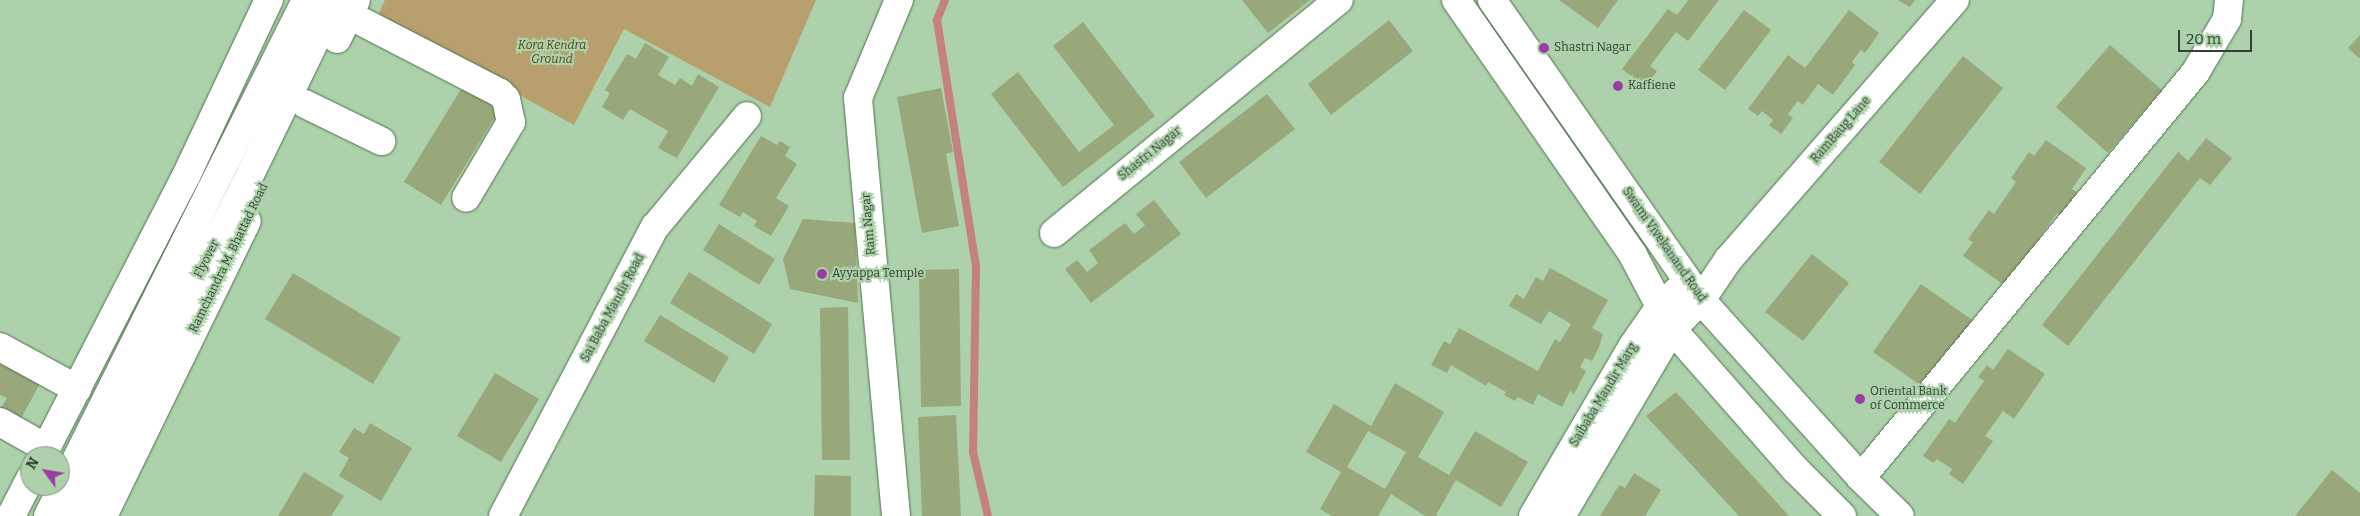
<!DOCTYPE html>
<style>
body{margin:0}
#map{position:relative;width:2360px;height:516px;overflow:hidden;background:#acd1ab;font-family:Bitter,serif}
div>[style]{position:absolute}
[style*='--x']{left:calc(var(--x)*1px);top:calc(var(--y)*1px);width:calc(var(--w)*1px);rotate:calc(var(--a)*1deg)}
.green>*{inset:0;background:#b89f6e}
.stream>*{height:8px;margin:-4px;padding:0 4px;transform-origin:4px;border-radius:4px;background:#c5817c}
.building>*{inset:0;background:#98a87a}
.roads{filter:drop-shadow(0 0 1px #517451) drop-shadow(0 0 1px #517451)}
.street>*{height:28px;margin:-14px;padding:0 14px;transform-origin:14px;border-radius:14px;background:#fff}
.secondary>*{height:28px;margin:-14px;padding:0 14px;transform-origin:14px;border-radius:14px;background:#fff}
.primary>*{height:28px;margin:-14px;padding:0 14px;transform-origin:14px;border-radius:14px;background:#fff}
.dots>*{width:14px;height:14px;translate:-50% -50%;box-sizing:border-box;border:2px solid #acd1ab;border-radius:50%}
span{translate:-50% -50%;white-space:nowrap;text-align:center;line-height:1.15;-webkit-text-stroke:4px #acd1ab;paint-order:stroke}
.park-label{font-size:12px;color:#5b4617;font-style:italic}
.poi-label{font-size:12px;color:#314031}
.left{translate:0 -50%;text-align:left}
.street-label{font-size:12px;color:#314031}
.north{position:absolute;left:20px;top:446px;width:50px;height:50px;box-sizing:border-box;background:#acd1ab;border:1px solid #7b977a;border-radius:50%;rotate:302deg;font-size:14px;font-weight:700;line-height:20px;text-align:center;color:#314031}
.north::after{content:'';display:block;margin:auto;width:18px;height:22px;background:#9b3ca4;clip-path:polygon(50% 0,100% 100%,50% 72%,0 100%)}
.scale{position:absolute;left:2178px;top:30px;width:74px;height:22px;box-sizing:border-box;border:2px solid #314031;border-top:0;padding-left:6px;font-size:15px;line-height:18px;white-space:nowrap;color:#314031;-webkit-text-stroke:4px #acd1ab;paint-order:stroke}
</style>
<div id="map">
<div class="green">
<div style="clip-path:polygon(385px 0,816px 0,770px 107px,624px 29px,574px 125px,377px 17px)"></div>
</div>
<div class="stream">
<div style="--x:945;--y:0;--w:22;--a:112"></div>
<div style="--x:937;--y:20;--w:249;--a:81"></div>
<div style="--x:976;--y:266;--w:186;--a:90.9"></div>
<div style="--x:973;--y:452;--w:66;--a:76.8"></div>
</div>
<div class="building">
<div style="clip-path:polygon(1242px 0,1310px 0,1268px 33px)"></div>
<div style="clip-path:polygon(1559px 0,1618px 0,1598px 28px)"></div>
<div style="clip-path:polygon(1688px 0,1719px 0,1688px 41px,1676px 32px,1650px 66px,1657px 71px,1645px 87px,1622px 69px,1668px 9px,1677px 15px)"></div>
<div style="clip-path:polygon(1898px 0,1915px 0,1910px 7px)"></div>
<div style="clip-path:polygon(1744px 10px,1771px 30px,1725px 90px,1698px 70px)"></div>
<div style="clip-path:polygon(1849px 10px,1879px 33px,1865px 53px,1861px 50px,1852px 62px,1855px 65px,1833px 95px,1818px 84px,1803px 105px,1798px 101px,1788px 114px,1793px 118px,1781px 134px,1769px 125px,1773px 120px,1762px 111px,1758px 116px,1748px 109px,1788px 55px,1805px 68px)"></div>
<div style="clip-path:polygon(1389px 20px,1413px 51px,1331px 115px,1308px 84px)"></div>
<div style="clip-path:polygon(1083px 22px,1155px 116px,1063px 187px,991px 94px,1018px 72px,1079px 152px,1114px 125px,1053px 46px)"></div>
<div style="clip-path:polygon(2360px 35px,2360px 59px,2348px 48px)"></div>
<div style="clip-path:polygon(645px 43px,669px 57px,658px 75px,675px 85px,680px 78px,692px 86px,698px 74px,719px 87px,677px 158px,658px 148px,668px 131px,630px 109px,623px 120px,602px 107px,610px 93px,605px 90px,627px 54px,636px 59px)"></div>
<div style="clip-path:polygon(2110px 45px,2162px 90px,2108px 153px,2056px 107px)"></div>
<div style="clip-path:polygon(1963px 56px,2003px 88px,1920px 194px,1879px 162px)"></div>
<div style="clip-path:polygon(466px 81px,503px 104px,441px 205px,404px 182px)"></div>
<div style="clip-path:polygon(941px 88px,953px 152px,946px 154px,959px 226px,922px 233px,897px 97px)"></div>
<div style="clip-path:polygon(1267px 94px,1295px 129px,1206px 198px,1179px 162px)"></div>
<div style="clip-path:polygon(761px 136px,777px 145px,780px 141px,790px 147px,785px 156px,797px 164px,776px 198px,789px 206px,771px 236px,754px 226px,757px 221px,743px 212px,740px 217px,719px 205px)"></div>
<div style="clip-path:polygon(2206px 138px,2232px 158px,2210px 185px,2200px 178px,2068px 346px,2042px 325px,2178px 152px,2188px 161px)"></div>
<div style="clip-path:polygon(2046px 140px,2086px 168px,2072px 189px,2077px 192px,2060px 216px,2057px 213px,2035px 244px,2038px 247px,2004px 285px,1963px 256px,1973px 242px,1968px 239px,1989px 210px,1994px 214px,2016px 182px,2011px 178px,2029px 152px,2034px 156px)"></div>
<div style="clip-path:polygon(1154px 200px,1181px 234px,1091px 303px,1065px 269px,1077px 260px,1087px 272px,1098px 263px,1089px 250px,1125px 223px,1134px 234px,1145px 225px,1136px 214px)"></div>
<div style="clip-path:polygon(803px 219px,855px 223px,858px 303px,790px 289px,783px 259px)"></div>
<div style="clip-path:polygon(719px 224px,775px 259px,759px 285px,703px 250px)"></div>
<div style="clip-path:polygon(1812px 254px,1849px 283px,1803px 341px,1765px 312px)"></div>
<div style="clip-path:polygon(1550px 268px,1608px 300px,1592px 328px,1603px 334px,1599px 347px,1592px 361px,1585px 358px,1580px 367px,1586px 371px,1574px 394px,1570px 391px,1562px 407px,1538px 394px,1533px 405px,1518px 397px,1515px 401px,1504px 395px,1506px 392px,1488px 382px,1486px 386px,1451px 365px,1447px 373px,1431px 365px,1444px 341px,1450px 344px,1459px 328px,1538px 371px,1555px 339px,1560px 342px,1571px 324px,1549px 311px,1541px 324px,1509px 306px,1516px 294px,1524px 299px,1536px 277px,1543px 281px)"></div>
<div style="clip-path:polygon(959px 269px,961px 406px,921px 407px,919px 270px)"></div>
<div style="clip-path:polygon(689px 272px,772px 324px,754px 354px,670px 303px)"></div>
<div style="clip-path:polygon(293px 273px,401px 338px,373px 384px,265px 319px)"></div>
<div style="clip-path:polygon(1921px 284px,1975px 322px,1927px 390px,1873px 352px)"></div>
<div style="clip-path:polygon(848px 307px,850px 460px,822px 460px,820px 308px)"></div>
<div style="clip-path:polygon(660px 315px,729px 357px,714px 383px,644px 341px)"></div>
<div style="clip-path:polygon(2008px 349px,2045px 374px,2014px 419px,2003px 411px,1985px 436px,1993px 441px,1963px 484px,1949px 474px,1952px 469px,1937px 459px,1933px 463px,1923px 456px,1949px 419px,1955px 423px,1984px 381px,1978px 377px,1987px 365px,1993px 370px)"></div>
<div style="clip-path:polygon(0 354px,43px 378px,19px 422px,0 410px,7px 398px,0 395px)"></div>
<div style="clip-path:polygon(495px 373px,539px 399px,501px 462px,457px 436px)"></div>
<div style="clip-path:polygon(evenodd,1395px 383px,1444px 412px,1418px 457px,1449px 475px,1475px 431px,1528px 462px,1501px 507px,1456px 480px,1436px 515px,1438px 516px,1425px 516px,1391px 494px,1378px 516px,1332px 516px,1320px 509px,1341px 472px,1306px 452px,1334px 404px,1371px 426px,1395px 383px,1368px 431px,1406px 452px,1385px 489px,1347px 467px,1368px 431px)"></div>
<div style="clip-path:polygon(1676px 392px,1789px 516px,1739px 516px,1646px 416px)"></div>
<div style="clip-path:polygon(956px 415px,961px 516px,922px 516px,918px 417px)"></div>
<div style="clip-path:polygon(370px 423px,412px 448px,381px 501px,339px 476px,349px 458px,339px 452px,354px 428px,364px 434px)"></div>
<div style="clip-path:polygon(2332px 470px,2360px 493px,2360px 516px,2295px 516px)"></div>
<div style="clip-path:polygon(304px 472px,344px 496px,331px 516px,278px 516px)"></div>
<div style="clip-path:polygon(1634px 473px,1661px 490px,1645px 516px,1600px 516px,1619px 485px,1625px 488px)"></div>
<div style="clip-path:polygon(815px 475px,851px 476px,851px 516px,814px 516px)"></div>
</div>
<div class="roads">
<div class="street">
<div style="--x:349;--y:15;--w:170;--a:27.3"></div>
<div style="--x:500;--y:93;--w:8;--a:45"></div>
<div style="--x:506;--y:99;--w:24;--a:78"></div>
<div style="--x:511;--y:122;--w:88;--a:120.6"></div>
<div style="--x:305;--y:104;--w:85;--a:26"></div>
<div style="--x:1054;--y:233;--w:368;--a:-39.3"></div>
<div style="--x:1701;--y:300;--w:48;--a:-56"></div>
<div style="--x:1728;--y:260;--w:345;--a:-48.9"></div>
<div style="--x:0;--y:347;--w:88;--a:28.6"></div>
<div style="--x:0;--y:422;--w:53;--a:29.5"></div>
<div style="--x:1861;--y:478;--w:525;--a:-50.49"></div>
<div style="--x:2195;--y:73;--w:63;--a:-59.3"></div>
<div style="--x:2227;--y:19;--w:19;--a:-84"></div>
<div style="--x:503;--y:516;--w:327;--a:-62.3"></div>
<div style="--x:655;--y:227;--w:144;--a:-50.3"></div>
<div style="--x:896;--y:516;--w:420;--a:-95.2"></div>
<div style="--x:858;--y:98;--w:106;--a:-67.3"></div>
</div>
<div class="secondary">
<div style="--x:337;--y:39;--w:43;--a:-64"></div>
<div style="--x:42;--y:456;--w:315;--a:-62.8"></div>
<div style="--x:186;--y:176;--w:195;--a:-64.8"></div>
<div style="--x:11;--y:516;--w:42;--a:-62.8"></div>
<div style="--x:48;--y:516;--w:577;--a:-63.43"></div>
<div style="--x:75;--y:516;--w:370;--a:-62.8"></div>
<div style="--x:244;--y:187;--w:208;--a:-64.1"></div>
<div style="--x:103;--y:516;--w:328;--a:-64"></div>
<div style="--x:1533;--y:516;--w:196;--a:-59.6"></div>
<div style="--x:1632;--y:347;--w:47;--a:-55.3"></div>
<div style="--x:1659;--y:308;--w:38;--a:-43"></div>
<div style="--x:1561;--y:516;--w:217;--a:-59.3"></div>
<div style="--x:1672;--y:329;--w:41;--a:-45"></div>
</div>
<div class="primary">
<div style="--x:1456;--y:0;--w:310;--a:55.2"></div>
<div style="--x:1633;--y:255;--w:84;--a:62.2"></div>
<div style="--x:1672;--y:329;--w:188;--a:48.7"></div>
<div style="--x:1796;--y:470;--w:65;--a:45"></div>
<div style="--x:1492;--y:0;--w:366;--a:55.1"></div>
<div style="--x:1701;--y:300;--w:239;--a:48"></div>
<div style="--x:1861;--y:478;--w:54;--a:44.3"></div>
</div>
</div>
<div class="dots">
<div style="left:1544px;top:48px;background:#9b3ca4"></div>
<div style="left:1618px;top:86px;background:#9b3ca4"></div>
<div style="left:822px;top:274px;background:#9b3ca4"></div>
<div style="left:1860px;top:399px;background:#9b3ca4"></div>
</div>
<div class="park-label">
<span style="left:552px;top:53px">Kora Kendra<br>Ground</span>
</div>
<div class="poi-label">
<span class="left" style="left:1554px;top:48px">Shastri Nagar</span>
<span class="left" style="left:1628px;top:86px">Kaffiene</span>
<span class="left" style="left:832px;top:274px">Ayyappa Temple</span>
<span class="left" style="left:1870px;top:399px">Oriental Bank<br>of Commerce</span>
</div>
<div class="street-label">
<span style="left:1841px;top:130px;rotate:-49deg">RamBaug Lane</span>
<span style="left:1150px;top:154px;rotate:-39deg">Shastri Nagar</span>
<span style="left:869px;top:224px;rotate:-95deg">Ram Nagar</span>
<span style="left:1664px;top:245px;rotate:55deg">Swami Vivekanand Road</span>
<span style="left:229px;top:258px;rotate:-64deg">Ramchandra M. Bhattad Road</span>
<span style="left:207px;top:259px;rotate:-63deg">Flyover</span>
<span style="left:613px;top:308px;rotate:-62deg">Sai Baba Mandir Road</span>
<span style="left:1604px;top:395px;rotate:-59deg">Saibaba Mandir Marg</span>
</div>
<div class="north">N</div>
<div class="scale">20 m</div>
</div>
